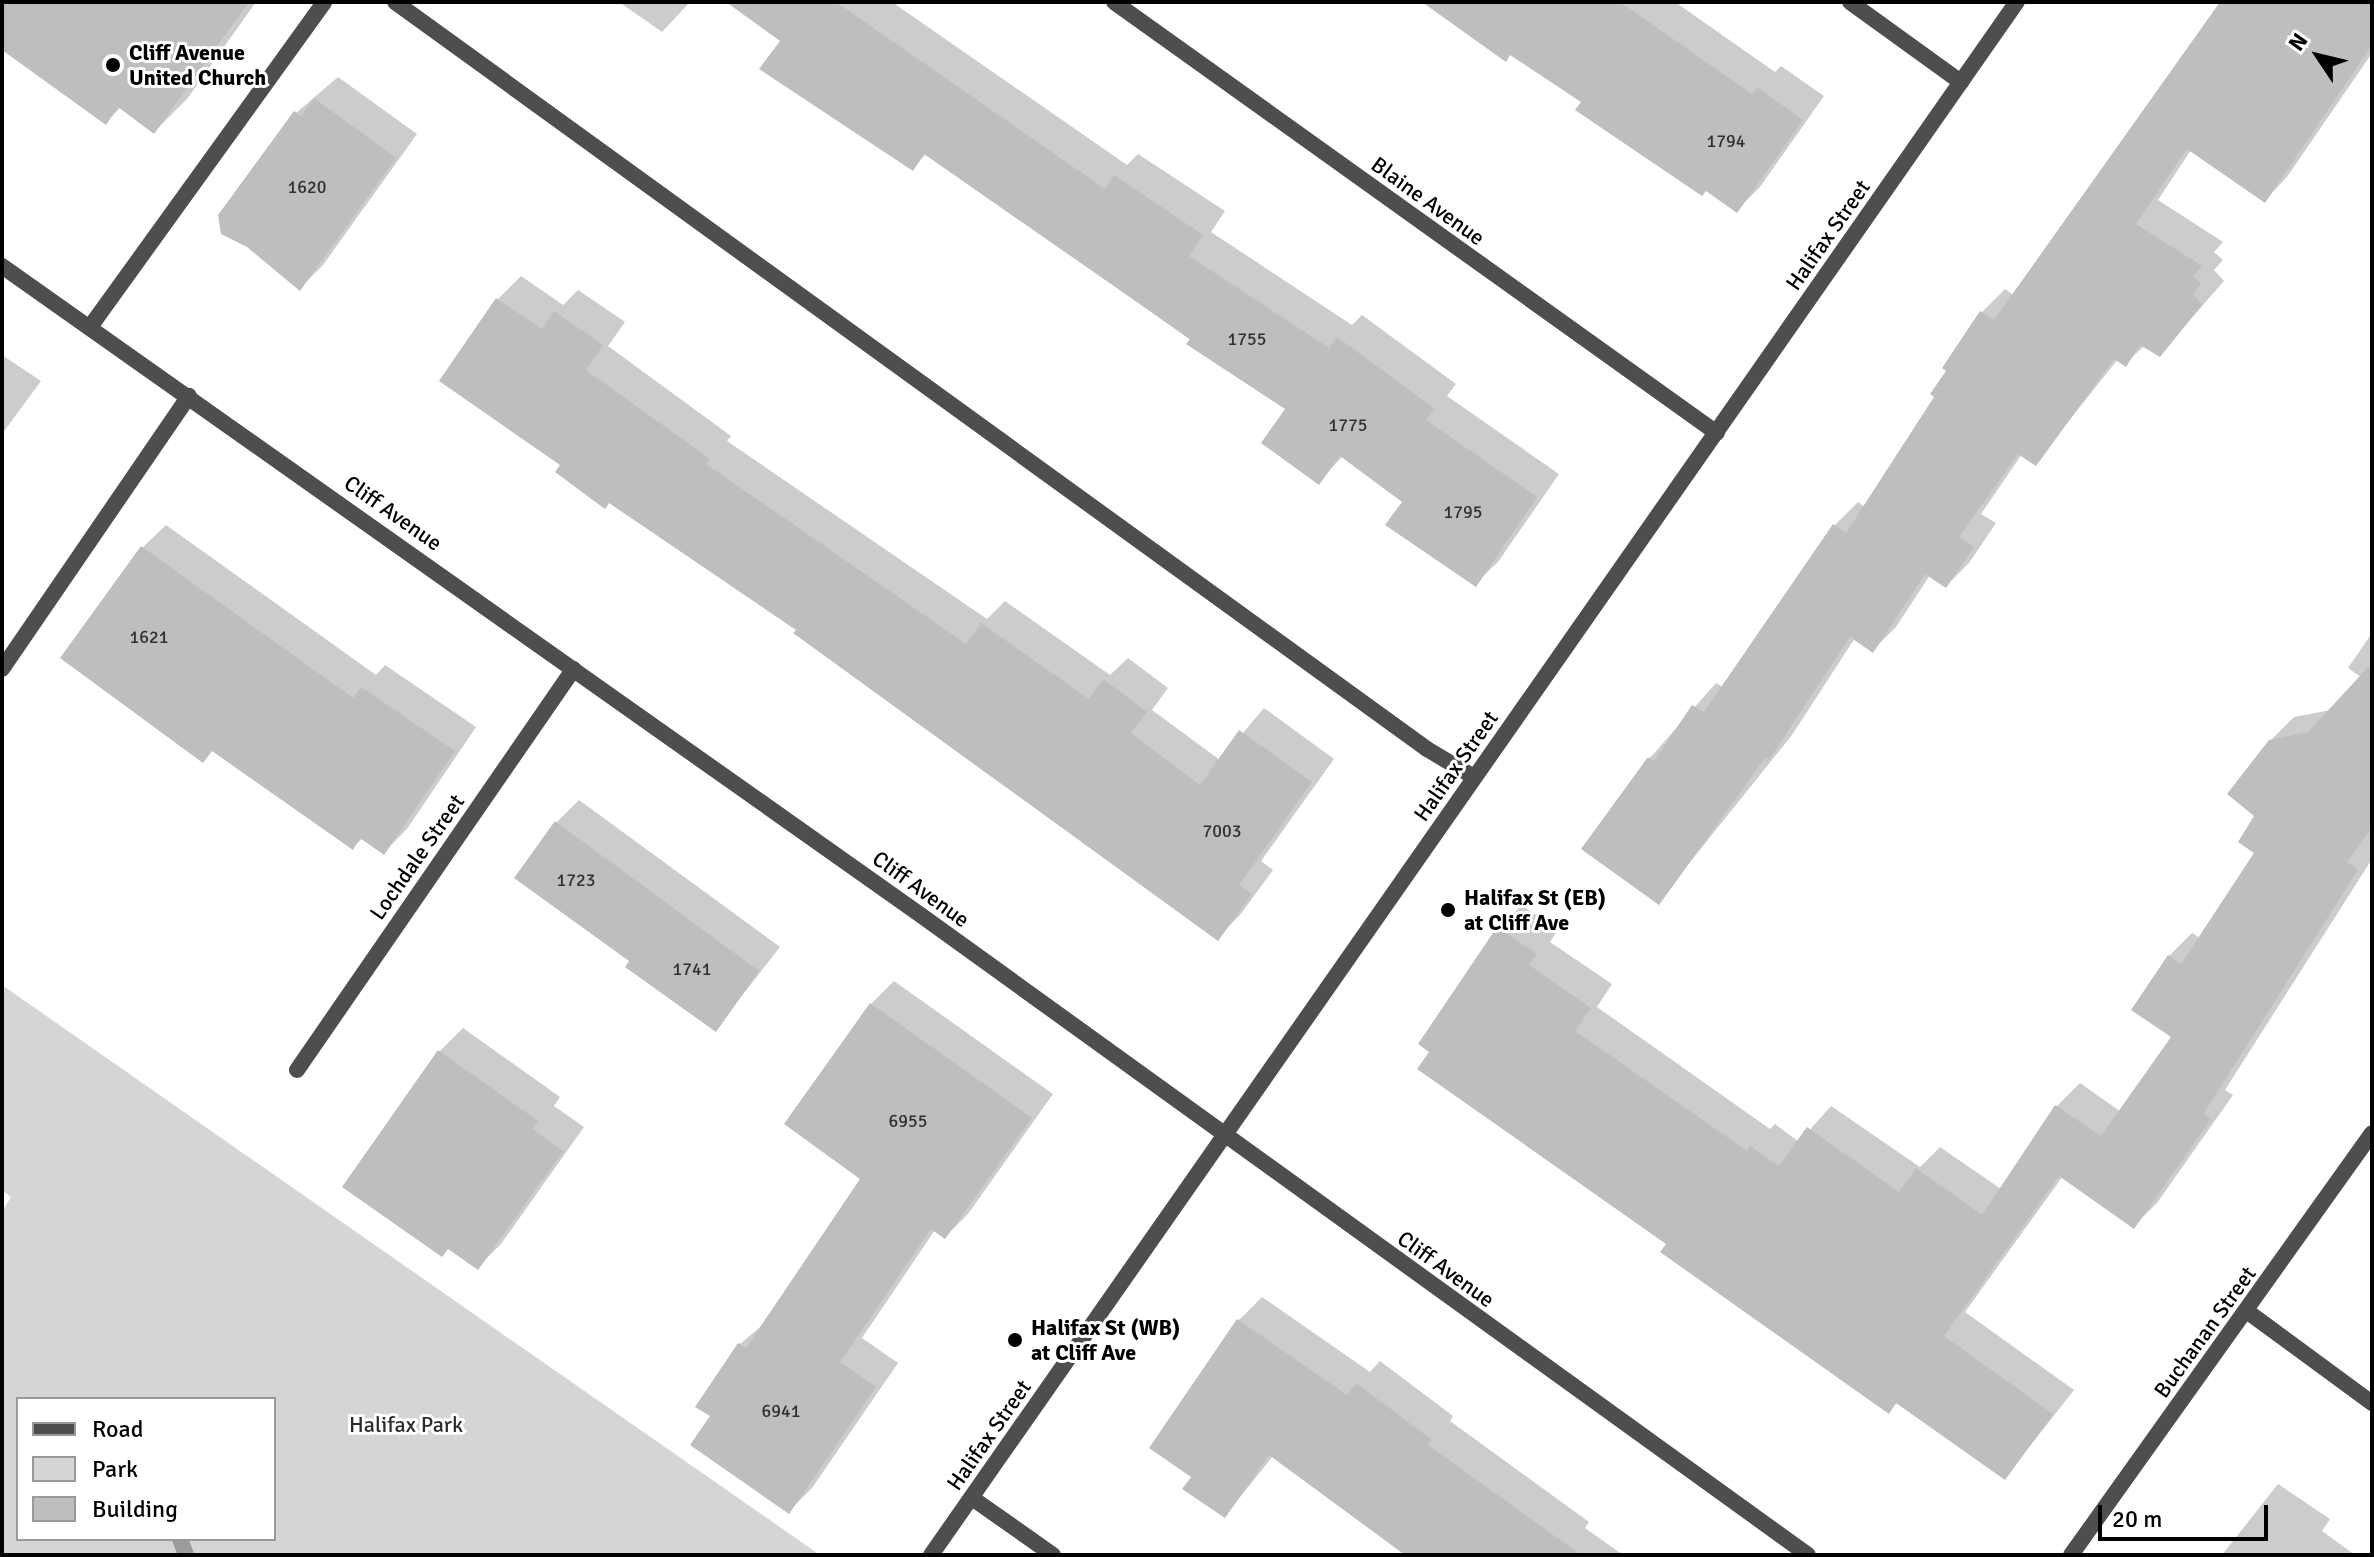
<!DOCTYPE html>
<style>
body{margin:0}
#map{position:relative;width:2374px;height:1557px;overflow:hidden;background:#fff;font-family:Signika,sans-serif}
div>[style]{position:absolute}
[style*='--x']{left:calc(var(--x)*1px);top:calc(var(--y)*1px);width:calc(var(--w)*1px);rotate:calc(var(--a)*1deg)}
.green>*{inset:0;background:#d5d5d5}
.shadow>*{inset:0;background:#0003}
.stream>*{height:16px;margin:-8px;padding:0 8px;transform-origin:8px;border-radius:8px;background:#9c9c9c}
.building>*{inset:0;background:#bebebe}
.service>*{height:16px;margin:-8px;padding:0 8px;transform-origin:8px;border-radius:8px;background:#4e4e4e}
.minor>*{height:16px;margin:-8px;padding:0 8px;transform-origin:8px;border-radius:8px;background:#4e4e4e}
.tertiary>*{height:16px;margin:-8px;padding:0 8px;transform-origin:8px;border-radius:8px;background:#4e4e4e}
.dots>*{width:22px;height:22px;translate:-50% -50%;box-sizing:border-box;border:4px solid #fff;border-radius:50%}
span{translate:-50% -50%;white-space:nowrap;text-align:center;line-height:1.15;-webkit-text-stroke:6px #fff;paint-order:stroke}
.number-label{font-size:18px;color:#303030}
.number-label span{-webkit-text-stroke-width:0}
.poi-label{font-size:22px;color:#000;font-weight:700}
.left{translate:0 -50%;text-align:left}
.street-label{font-size:22px;color:#000}
.park-label{font-size:22px;color:#2c2c2c}
.frame{position:absolute;inset:0;border:4px solid #000;pointer-events:none}
.legend{position:absolute;left:16px;top:1397px;width:260px;height:144px;box-sizing:border-box;background:#fff;border:2px solid #999;margin:0;padding:10px 14px;list-style:none;font-size:24px;color:#000}
.legend li{display:flex;align-items:center;gap:16px;height:40px}
.legend b{width:40px;border:2px solid #999}
.north{position:absolute;left:2278px;top:16px;width:80px;height:80px;-webkit-text-stroke:6px #fff;paint-order:stroke;rotate:305deg;font-size:22px;font-weight:700;line-height:32px;text-align:center;color:#000}
.north::after{content:'';display:block;margin:auto;width:28px;height:36px;background:#000;clip-path:polygon(50% 0,100% 100%,50% 72%,0 100%)}
.scale{position:absolute;left:2098px;top:1505px;width:170px;height:36px;box-sizing:border-box;border:4px solid #000;border-top:0;padding-left:10px;font-size:24px;line-height:28px;white-space:nowrap;color:#000;-webkit-text-stroke:6px #fff;paint-order:stroke}
</style>
<div id="map">
<div class="green">
<div style="clip-path:polygon(evenodd,2px 985px,247px 1156px,820px 1555px,2px 1555px,2px 1212px,11px 1197px,2px 1190px,2px 985px,18px 1399px,274px 1399px,274px 1539px,18px 1539px,18px 1399px)"></div>
</div>
<div class="shadow">
<div style="clip-path:polygon(2px 2px,256px 2px,187px 99px,154px 132px,121px 107px,106px 122px,2px 48px)"></div>
<div style="clip-path:polygon(619px 2px,690px 2px,662px 32px)"></div>
<div style="clip-path:polygon(730px 2px,892px 2px,1127px 165px,1138px 154px,1225px 211px,1211px 232px,1352px 325px,1362px 315px,1456px 384px,1447px 396px,1559px 474px,1498px 562px,1475px 584px,1405px 502px,1343px 456px,1318px 482px,1288px 409px,927px 153px,913px 168px,783px 40px)"></div>
<div style="clip-path:polygon(1439px 2px,1675px 2px,1775px 72px,1781px 66px,1824px 96px,1760px 187px,1737px 210px)"></div>
<div style="clip-path:polygon(2223px 2px,2372px 2px,2372px 53px,2287px 177px,2265px 200px,2191px 150px,2158px 200px,2223px 242px,2214px 252px,2223px 260px,2214px 270px,2224px 281px,2160px 354px,2145px 345px,2125px 364px,2118px 359px,2035px 463px,2022px 454px,1981px 514px,1996px 523px,1969px 563px,1946px 586px,1930px 575px,1896px 627px,1873px 650px,1855px 638px,1792px 735px,1658px 902px,1649px 759px,1716px 683px,1723px 687px,1835px 525px,1858px 502px,1865px 507px,1937px 396px,1949px 370px,1945px 368px,1982px 312px,2005px 289px,2015px 296px)"></div>
<div style="clip-path:polygon(338px 77px,417px 134px,323px 265px,300px 288px,296px 113px)"></div>
<div style="clip-path:polygon(521px 276px,563px 305px,578px 290px,625px 322px,608px 346px,731px 436px,727px 441px,987px 619px,1005px 601px,1110px 675px,1128px 658px,1168px 688px,1152px 710px,1220px 760px,1264px 708px,1334px 759px,1261px 861px,1273px 870px,1240px 915px,1217px 938px,799px 629px,563px 464px,498px 299px)"></div>
<div style="clip-path:polygon(2px 355px,41px 381px,2px 434px)"></div>
<div style="clip-path:polygon(166px 525px,376px 675px,385px 665px,476px 727px,407px 829px,384px 852px,363px 838px,353px 847px,213px 750px,203px 760px,143px 547px)"></div>
<div style="clip-path:polygon(2372px 633px,2372px 859px,2225px 1090px,2233px 1095px,2157px 1203px,2134px 1226px,2063px 1176px,1965px 1312px,2074px 1390px,2005px 1478px,1898px 1402px,1889px 1411px,1668px 1243px,1420px 1043px,1499px 928px,1522px 905px,1558px 930px,1550px 942px,1612px 984px,1597px 1007px,1770px 1129px,1775px 1124px,1799px 1142px,1831px 1106px,1920px 1167px,1940px 1147px,2001px 1189px,2057px 1106px,2080px 1083px,2121px 1112px,2174px 1036px,2134px 1010px,2169px 956px,2192px 933px,2200px 938px,2257px 852px,2257px 816px,2270px 741px,2294px 717px,2331px 710px,2361px 677px,2348px 668px)"></div>
<div style="clip-path:polygon(579px 800px,780px 947px,716px 1029px,632px 960px,556px 823px)"></div>
<div style="clip-path:polygon(894px 981px,1053px 1094px,968px 1214px,945px 1237px,935px 1230px,862px 1338px,898px 1363px,812px 1488px,789px 1511px,713px 1416px,740px 1344px,765px 1323px,863px 1178px,871px 1004px)"></div>
<div style="clip-path:polygon(463px 1028px,560px 1097px,554px 1106px,584px 1127px,501px 1244px,478px 1267px,440px 1051px)"></div>
<div style="clip-path:polygon(1262px 1297px,1370px 1372px,1380px 1361px,1453px 1416px,1450px 1421px,1589px 1522px,1585px 1528px,1623px 1555px,1408px 1555px,1273px 1456px,1225px 1516px,1194px 1477px,1151px 1447px,1239px 1320px)"></div>
<div style="clip-path:polygon(2278px 1484px,2330px 1519px,2322px 1531px,2355px 1555px,2222px 1555px)"></div>
</div>
<div class="stream">
<div style="--x:180;--y:1539;--w:17;--a:69"></div>
</div>
<div class="building">
<div style="clip-path:polygon(2px 2px,249px 2px,154px 134px,118px 107px,106px 125px,2px 50px)"></div>
<div style="clip-path:polygon(726px 2px,836px 2px,1105px 189px,1114px 175px,1203px 235px,1189px 256px,1329px 348px,1337px 337px,1434px 408px,1426px 420px,1537px 497px,1476px 587px,1385px 525px,1402px 502px,1340px 456px,1319px 485px,1261px 443px,1285px 409px,1186px 344px,1190px 339px,924px 154px,913px 171px,759px 69px,780px 41px)"></div>
<div style="clip-path:polygon(1422px 2px,1620px 2px,1752px 94px,1757px 87px,1803px 120px,1737px 213px,1706px 191px,1702px 196px,1575px 110px,1581px 102px,1510px 55px,1506px 62px)"></div>
<div style="clip-path:polygon(2220px 2px,2372px 2px,2372px 45px,2265px 203px,2187px 149px,2136px 224px,2202px 266px,2193px 276px,2201px 284px,2193px 294px,2202px 305px,2160px 357px,2140px 345px,2126px 367px,2114px 359px,2036px 466px,2018px 454px,1959px 537px,1974px 547px,1946px 588px,1925px 574px,1873px 653px,1850px 637px,1769px 760px,1765px 758px,1659px 905px,1581px 849px,1648px 757px,1654px 761px,1692px 705px,1704px 712px,1833px 524px,1846px 533px,1934px 397px,1930px 394px,1946px 371px,1942px 368px,1980px 311px,1994px 320px)"></div>
<div style="clip-path:polygon(314px 98px,396px 158px,300px 291px,247px 247px,221px 234px,218px 215px,294px 111px,301px 116px)"></div>
<div style="clip-path:polygon(496px 298px,542px 329px,554px 311px,603px 345px,586px 370px,710px 459px,706px 464px,966px 644px,981px 623px,1089px 699px,1103px 679px,1147px 712px,1131px 733px,1200px 785px,1239px 730px,1312px 782px,1239px 885px,1252px 894px,1218px 941px,793px 633px,796px 630px,609px 503px,605px 509px,555px 472px,560px 465px,439px 381px)"></div>
<div style="clip-path:polygon(141px 546px,353px 698px,361px 687px,455px 751px,384px 855px,360px 838px,353px 850px,212px 751px,203px 763px,60px 658px)"></div>
<div style="clip-path:polygon(2372px 663px,2372px 827px,2347px 862px,2358px 870px,2204px 1113px,2211px 1119px,2134px 1229px,2059px 1176px,1944px 1336px,2053px 1414px,2005px 1480px,1896px 1403px,1889px 1414px,1660px 1252px,1666px 1244px,1417px 1069px,1429px 1052px,1418px 1044px,1497px 927px,1537px 954px,1529px 965px,1591px 1008px,1575px 1031px,1747px 1151px,1750px 1146px,1779px 1166px,1807px 1127px,1899px 1192px,1916px 1168px,1982px 1215px,2055px 1105px,2101px 1136px,2171px 1037px,2131px 1010px,2168px 955px,2181px 964px,2254px 853px,2238px 842px,2254px 816px,2227px 794px,2269px 740px,2308px 732px)"></div>
<div style="clip-path:polygon(555px 821px,759px 971px,716px 1032px,625px 967px,629px 961px,514px 878px)"></div>
<div style="clip-path:polygon(870px 1003px,1032px 1118px,945px 1239px,931px 1229px,840px 1362px,876px 1387px,789px 1514px,690px 1445px,710px 1416px,695px 1407px,738px 1343px,746px 1348px,860px 1179px,784px 1124px)"></div>
<div style="clip-path:polygon(438px 1050px,538px 1121px,532px 1129px,563px 1151px,478px 1270px,448px 1249px,442px 1257px,342px 1187px)"></div>
<div style="clip-path:polygon(1237px 1319px,1347px 1395px,1356px 1383px,1432px 1440px,1428px 1445px,1581px 1555px,1405px 1555px,1269px 1455px,1225px 1518px,1182px 1489px,1191px 1477px,1149px 1448px)"></div>
</div>
<div class="service">
<div style="--x:395;--y:2;--w:1274;--a:35.9"></div>
<div style="--x:1427;--y:749;--w:55;--a:30.8"></div>
<div style="--x:1850;--y:2;--w:137;--a:35.8"></div>
<div style="--x:90;--y:327;--w:400;--a:-54.2"></div>
<div style="--x:2;--y:669;--w:331;--a:-55.6"></div>
<div style="--x:2248;--y:1312;--w:154;--a:36.3"></div>
<div style="--x:972;--y:1498;--w:99;--a:35.1"></div>
</div>
<div class="minor">
<div style="--x:1114;--y:2;--w:741;--a:35.56"></div>
<div style="--x:2;--y:266;--w:1126;--a:35.24"></div>
<div style="--x:922;--y:916;--w:1092;--a:35.8"></div>
<div style="--x:297;--y:1070;--w:487;--a:-55.4"></div>
<div style="--x:2071;--y:1555;--w:518;--a:-54.5"></div>
</div>
<div class="tertiary">
<div style="--x:931;--y:1555;--w:1895;--a:-55.04"></div>
</div>
<div class="dots">
<div style="left:113px;top:65px;background:#000"></div>
<div style="left:1448px;top:910px;background:#000"></div>
<div style="left:1015px;top:1340px;background:#000"></div>
</div>
<div class="number-label">
<span style="left:1726px;top:141px">1794</span>
<span style="left:307px;top:187px">1620</span>
<span style="left:1247px;top:339px">1755</span>
<span style="left:1348px;top:425px">1775</span>
<span style="left:1463px;top:512px">1795</span>
<span style="left:149px;top:637px">1621</span>
<span style="left:1222px;top:831px">7003</span>
<span style="left:576px;top:880px">1723</span>
<span style="left:692px;top:969px">1741</span>
<span style="left:908px;top:1121px">6955</span>
<span style="left:781px;top:1411px">6941</span>
</div>
<div class="poi-label">
<span class="left" style="left:129px;top:65px">Cliff Avenue<br>United Church</span>
<span class="left" style="left:1464px;top:910px">Halifax St (EB)<br>at Cliff Ave</span>
<span class="left" style="left:1031px;top:1340px">Halifax St (WB)<br>at Cliff Ave</span>
</div>
<div class="street-label">
<span style="left:1428px;top:201px;rotate:36deg">Blaine Avenue</span>
<span style="left:1828px;top:235px;rotate:-55deg">Halifax Street</span>
<span style="left:393px;top:513px;rotate:35deg">Cliff Avenue</span>
<span style="left:1456px;top:766px;rotate:-55deg">Halifax Street</span>
<span style="left:417px;top:857px;rotate:-55deg">Lochdale Street</span>
<span style="left:921px;top:889px;rotate:36deg">Cliff Avenue</span>
<span style="left:1446px;top:1269px;rotate:36deg">Cliff Avenue</span>
<span style="left:2205px;top:1332px;rotate:-54deg">Buchanan Street</span>
<span style="left:989px;top:1435px;rotate:-55deg">Halifax Street</span>
</div>
<div class="park-label">
<span style="left:406px;top:1425px">Halifax Park</span>
</div>
<div class="frame"></div>
<ul class="legend">
<li><b style="height:10px;background:#4e4e4e"></b>Road</li>
<li><b style="height:22px;background:#d5d5d5"></b>Park</li>
<li><b style="height:22px;background:#bebebe"></b>Building</li>
</ul>
<div class="north">N</div>
<div class="scale">20 m</div>
</div>
